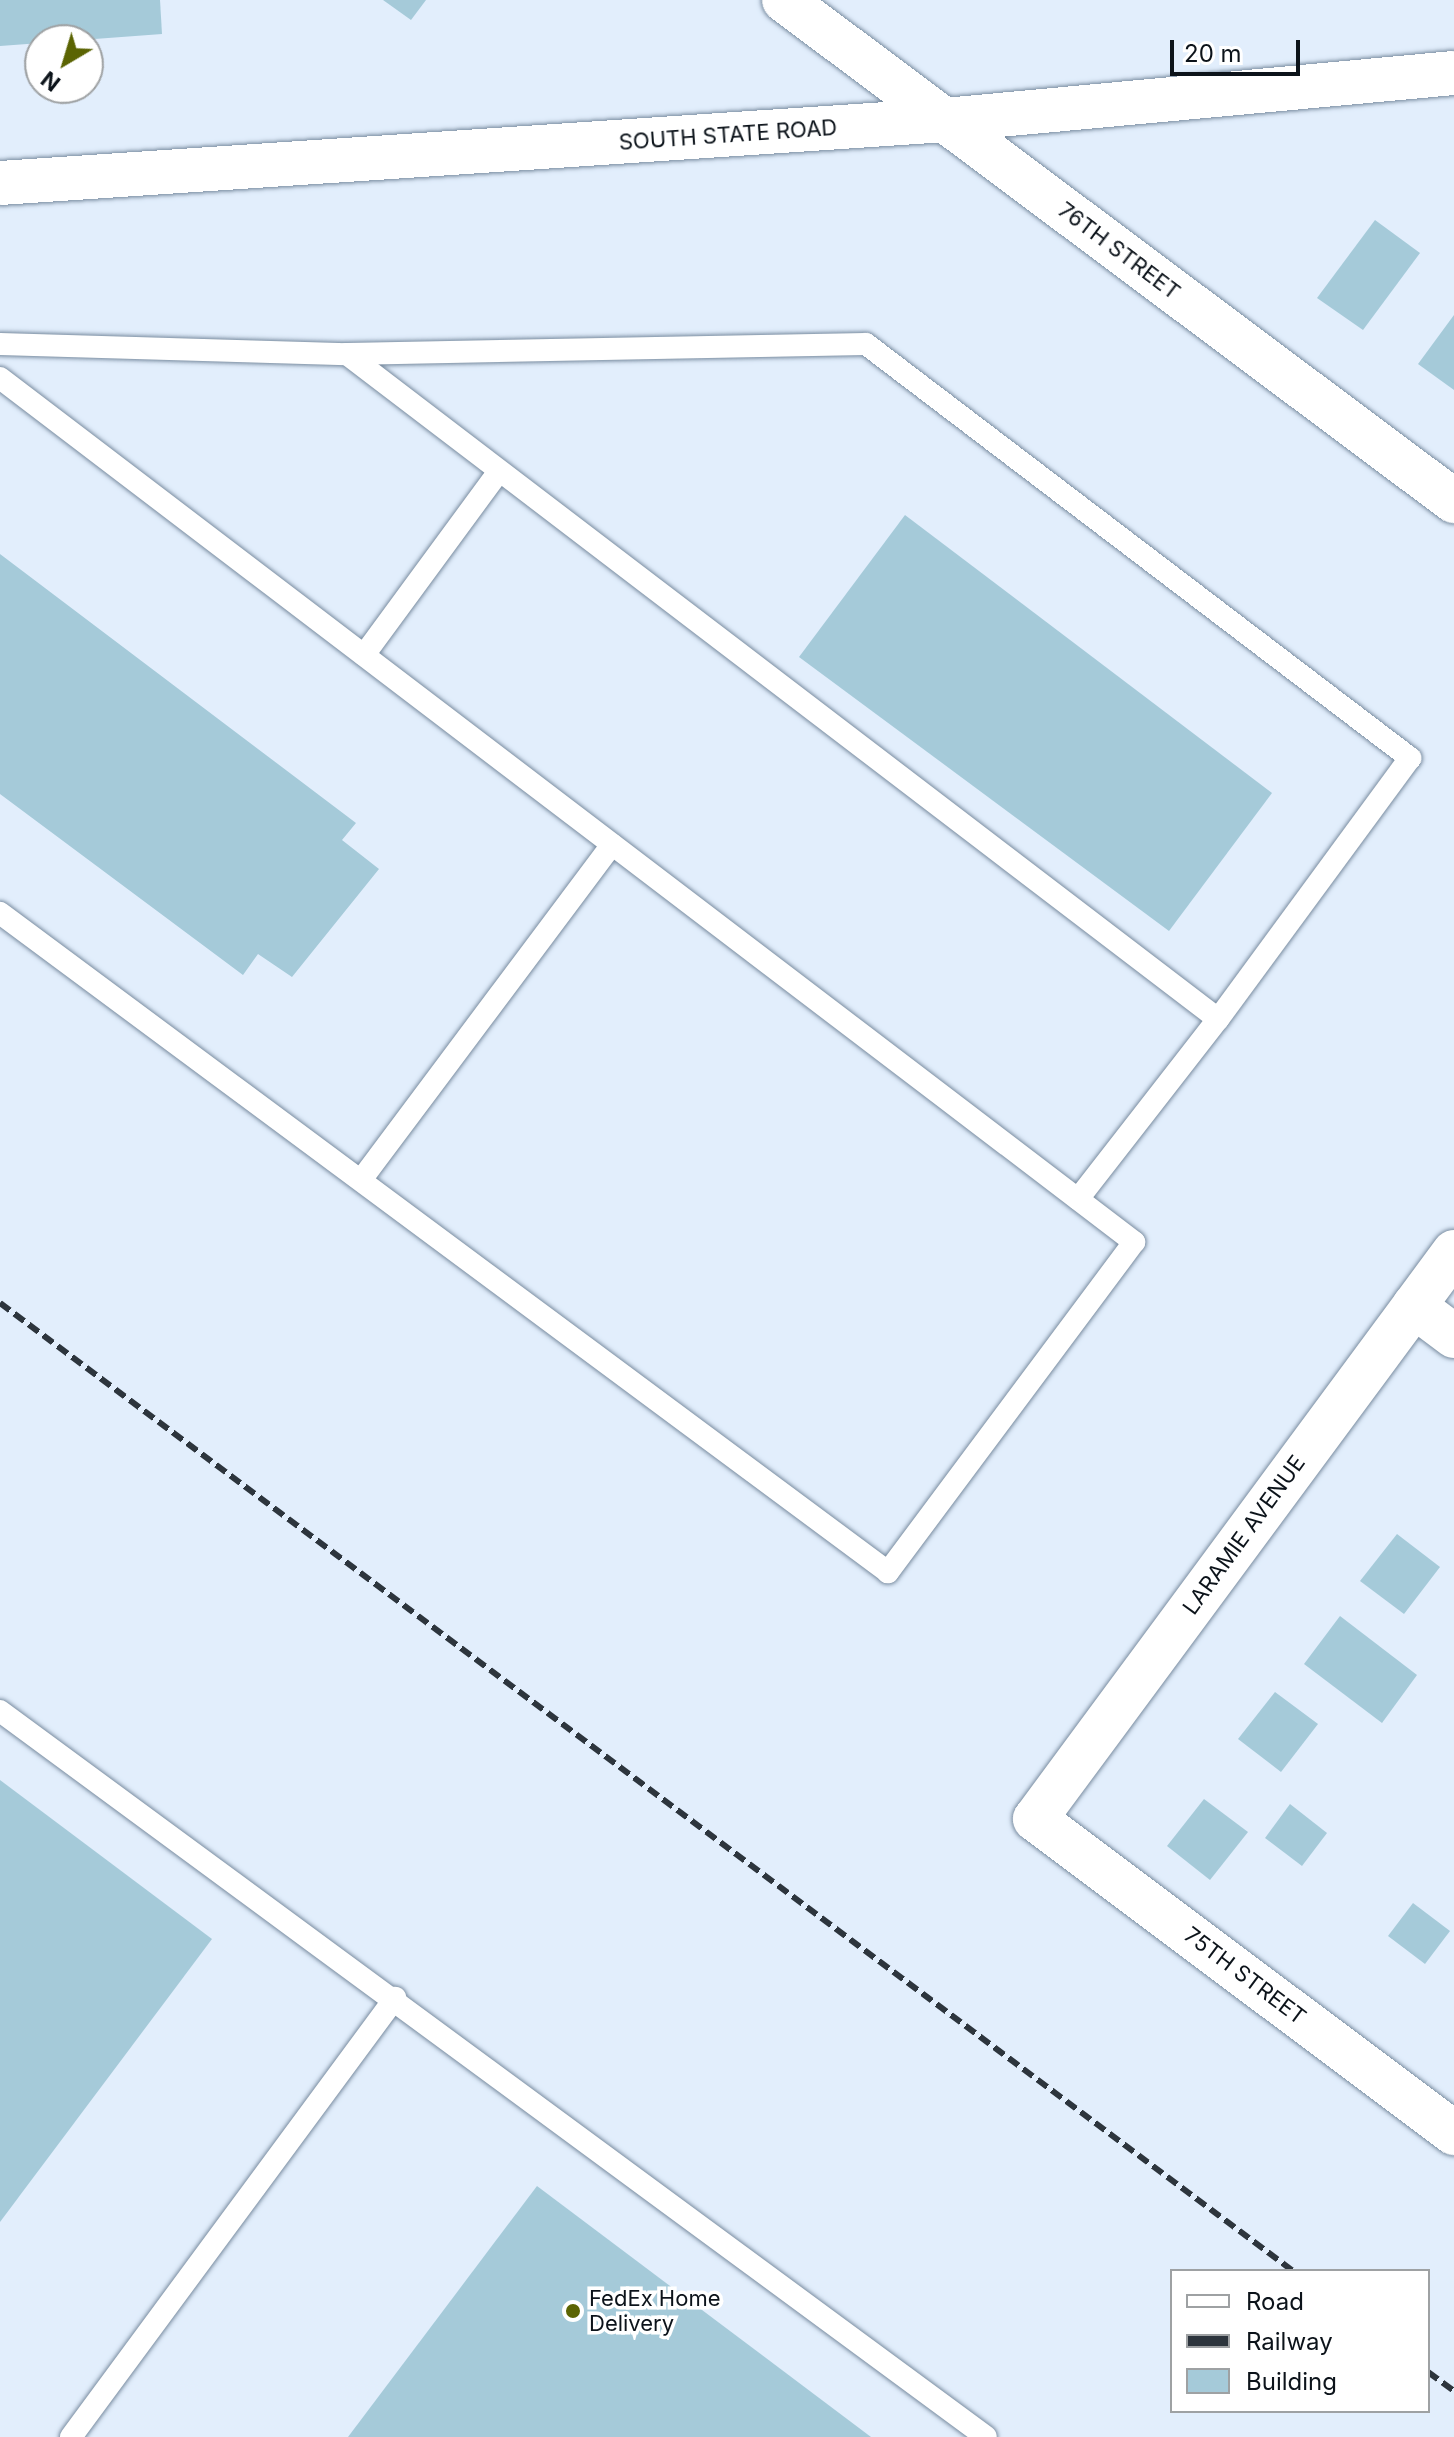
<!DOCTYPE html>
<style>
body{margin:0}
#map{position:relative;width:1454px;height:2437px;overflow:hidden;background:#e2eefc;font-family:Inter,sans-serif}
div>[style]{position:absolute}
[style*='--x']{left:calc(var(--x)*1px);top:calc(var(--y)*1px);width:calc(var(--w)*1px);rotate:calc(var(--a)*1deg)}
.building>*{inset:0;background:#a5cad9}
.roads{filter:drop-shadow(0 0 2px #798ca0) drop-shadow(0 0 2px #798ca0)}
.service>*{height:22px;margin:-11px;padding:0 11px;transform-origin:11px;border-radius:11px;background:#fff}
.minor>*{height:44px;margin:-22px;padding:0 22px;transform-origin:22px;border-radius:22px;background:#fff}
.tertiary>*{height:44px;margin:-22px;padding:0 22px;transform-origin:22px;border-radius:22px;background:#fff}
.rail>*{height:6px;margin-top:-3px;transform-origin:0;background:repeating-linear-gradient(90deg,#2d353d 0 12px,transparent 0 18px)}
.dots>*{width:22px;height:22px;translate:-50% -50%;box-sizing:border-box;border:4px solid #fff;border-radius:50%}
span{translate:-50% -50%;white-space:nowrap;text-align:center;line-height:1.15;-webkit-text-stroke:7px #fff;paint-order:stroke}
.street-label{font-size:22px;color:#0c131a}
.poi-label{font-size:22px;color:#0c131a}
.left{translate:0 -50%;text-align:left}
.legend{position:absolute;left:1170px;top:2269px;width:260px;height:144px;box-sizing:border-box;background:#fff;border:2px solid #9ea1a3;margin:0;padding:10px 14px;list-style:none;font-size:24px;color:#0c131a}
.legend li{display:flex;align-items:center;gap:16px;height:40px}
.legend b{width:40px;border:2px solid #9ea1a3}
.north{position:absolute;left:24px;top:24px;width:80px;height:80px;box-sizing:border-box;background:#fff;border:2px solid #9ea1a3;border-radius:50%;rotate:218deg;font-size:22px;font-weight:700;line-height:32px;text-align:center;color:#0c131a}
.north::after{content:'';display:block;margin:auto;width:28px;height:36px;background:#5b6403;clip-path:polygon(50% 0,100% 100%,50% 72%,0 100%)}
.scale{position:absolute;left:1170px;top:40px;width:130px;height:36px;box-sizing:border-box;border:4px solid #0c131a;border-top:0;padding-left:10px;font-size:24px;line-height:28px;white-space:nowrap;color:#0c131a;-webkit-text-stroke:6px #fff;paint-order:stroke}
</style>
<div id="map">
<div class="building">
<div style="clip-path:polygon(0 0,160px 0,162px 34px,0 46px)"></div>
<div style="clip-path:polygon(383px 0,426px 0,411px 20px)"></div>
<div style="clip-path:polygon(1375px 220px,1420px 253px,1363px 330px,1317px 298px)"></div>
<div style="clip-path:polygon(1454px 315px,1454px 390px,1418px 364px)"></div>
<div style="clip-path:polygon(905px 515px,1272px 793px,1169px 931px,799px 657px)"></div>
<div style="clip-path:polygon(0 554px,356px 823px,342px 840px,379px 869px,292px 977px,258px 954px,243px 975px,0 794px)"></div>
<div style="clip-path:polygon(1397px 1534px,1440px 1567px,1404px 1614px,1360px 1581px)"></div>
<div style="clip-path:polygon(1340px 1616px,1417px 1675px,1382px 1723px,1304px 1664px)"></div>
<div style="clip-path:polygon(1275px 1692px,1318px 1724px,1281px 1772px,1238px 1739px)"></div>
<div style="clip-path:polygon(0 1780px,212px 1939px,0 2222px)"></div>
<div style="clip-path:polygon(1204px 1799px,1248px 1832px,1210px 1880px,1167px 1846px)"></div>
<div style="clip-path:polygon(1290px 1804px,1327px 1833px,1302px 1866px,1265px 1838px)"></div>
<div style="clip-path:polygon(1413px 1903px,1450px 1931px,1425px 1964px,1388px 1936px)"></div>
<div style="clip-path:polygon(537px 2186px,871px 2437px,348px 2437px)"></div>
</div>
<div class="roads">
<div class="service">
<div style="--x:0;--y:344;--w:347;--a:1.7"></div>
<div style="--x:347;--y:354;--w:519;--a:-1.1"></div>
<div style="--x:866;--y:344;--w:684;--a:37.27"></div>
<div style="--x:1410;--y:758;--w:324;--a:126.3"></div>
<div style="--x:1218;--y:1019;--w:1096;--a:-142.64"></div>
<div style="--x:0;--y:378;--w:1426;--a:37.3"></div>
<div style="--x:1134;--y:1242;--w:412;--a:126.7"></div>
<div style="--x:888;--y:1572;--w:1106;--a:-143.42"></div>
<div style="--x:364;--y:655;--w:228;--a:-53.7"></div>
<div style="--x:361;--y:1180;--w:419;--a:-53.2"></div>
<div style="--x:1078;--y:1199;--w:228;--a:-52.1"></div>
<div style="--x:0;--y:1711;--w:1224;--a:36.36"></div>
<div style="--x:71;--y:2437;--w:546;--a:-53.57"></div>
</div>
<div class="minor">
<div style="--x:784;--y:0;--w:837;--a:36.79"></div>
<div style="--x:1454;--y:1252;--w:705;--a:126.46"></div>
<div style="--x:1035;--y:1819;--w:524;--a:36.85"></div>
<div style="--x:1414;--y:1306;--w:50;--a:36.9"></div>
</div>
<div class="tertiary">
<div style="--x:0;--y:183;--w:947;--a:-3.81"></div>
<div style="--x:945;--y:120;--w:511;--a:-5.28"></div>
</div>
</div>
<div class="rail">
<div style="--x:0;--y:1303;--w:1615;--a:36.82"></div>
<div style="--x:1428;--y:2372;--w:32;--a:36"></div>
</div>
<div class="dots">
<div style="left:573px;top:2311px;background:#5b6403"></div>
</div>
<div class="street-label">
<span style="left:728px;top:135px;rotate:-4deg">SOUTH STATE ROAD</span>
<span style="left:1119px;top:251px;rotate:37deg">76TH STREET</span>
<span style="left:1244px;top:1535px;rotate:-54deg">LARAMIE AVENUE</span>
<span style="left:1245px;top:1976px;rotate:37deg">75TH STREET</span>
</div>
<div class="poi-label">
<span class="left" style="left:589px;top:2311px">FedEx Home<br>Delivery</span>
</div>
<ul class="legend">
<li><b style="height:10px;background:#fff"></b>Road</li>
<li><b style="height:10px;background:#2d353d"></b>Railway</li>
<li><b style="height:22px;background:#a5cad9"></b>Building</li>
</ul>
<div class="north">N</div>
<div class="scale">20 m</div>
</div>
